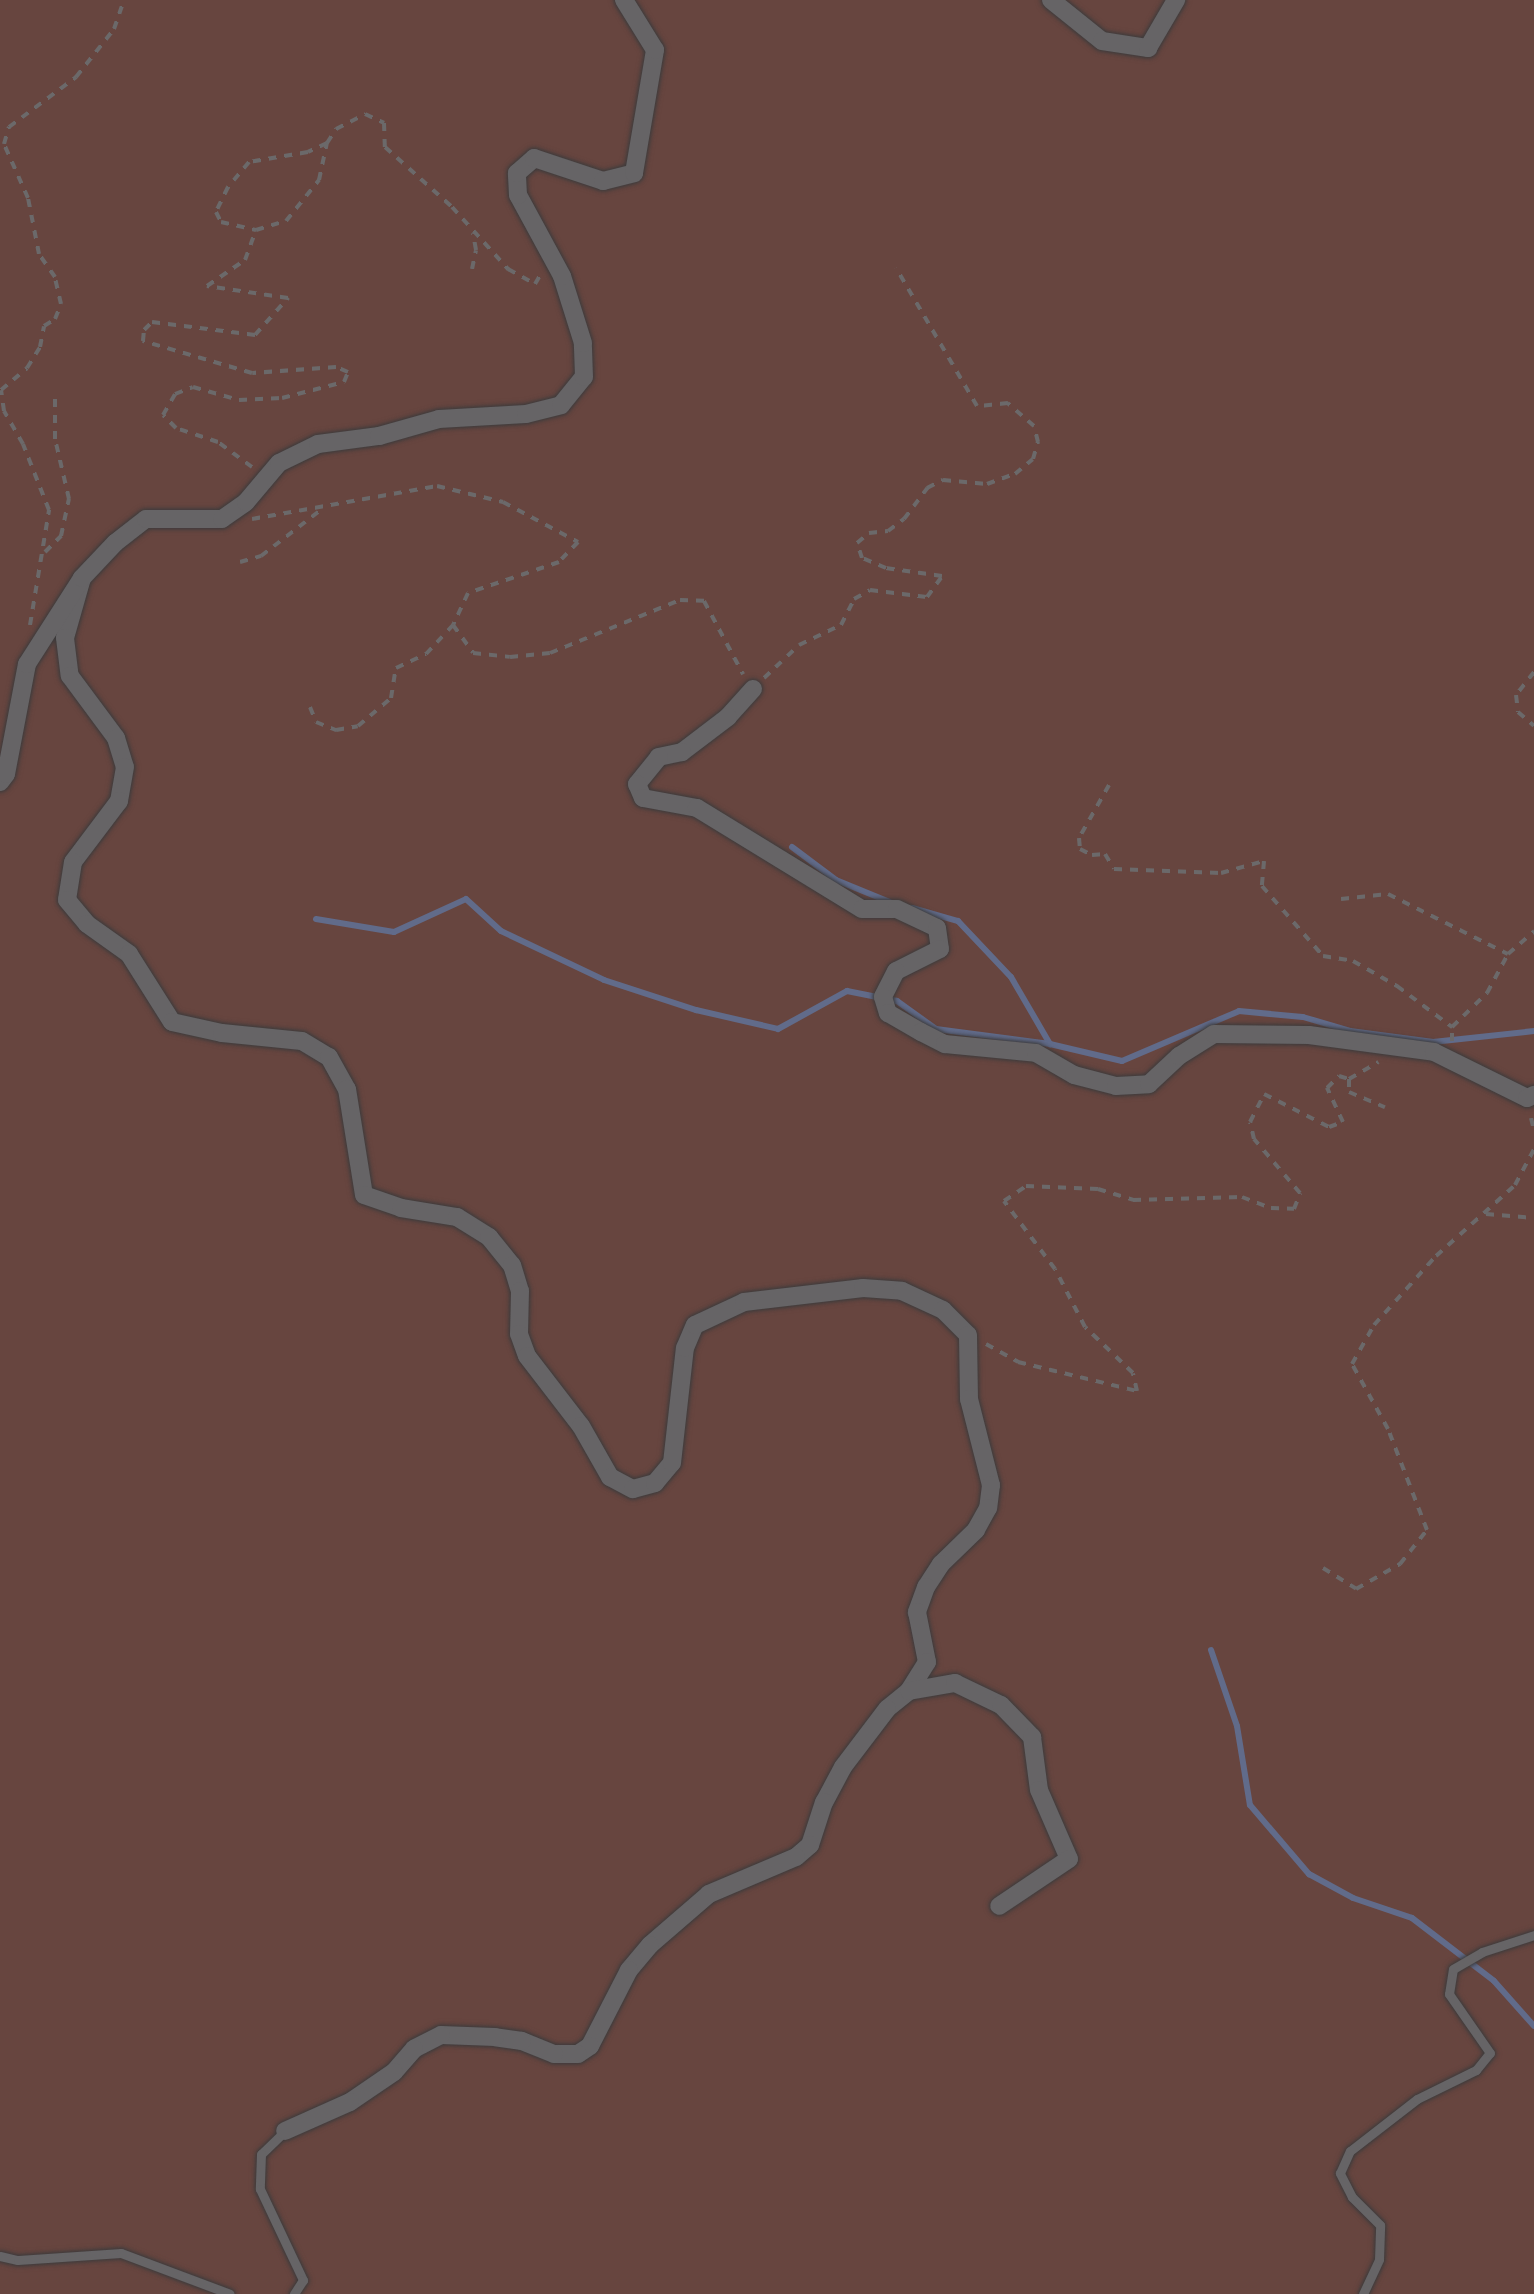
<!DOCTYPE html>
<style>
body{margin:0}
#map{position:relative;width:1534px;height:2294px;overflow:hidden;background:#201e1f;font-family:"Alegreya Sans",sans-serif}
div>[style]{position:absolute}
[style*='--x']{left:calc(var(--x)*1px);top:calc(var(--y)*1px);width:calc(var(--w)*1px);rotate:calc(var(--a)*1deg)}
.forest>*{inset:0;background:#67453f}
.stream>*{height:6px;margin:-3px;padding:0 3px;transform-origin:3px;border-radius:3px;background:#616b8a}
.path>*{height:4px;margin-top:-2px;transform-origin:0;background:repeating-linear-gradient(90deg,#6b696a 0 8px,transparent 0 16px)}
.roads{filter:drop-shadow(0 0 2px #3c3b3c) drop-shadow(0 0 2px #3c3b3c)}
.service>*{height:9px;margin:-4.5px;padding:0 4.5px;transform-origin:4.5px;border-radius:4.5px;background:#666466}
.minor>*{height:18px;margin:-9px;padding:0 9px;transform-origin:9px;border-radius:9px;background:#666466}
span{translate:-50% -50%;white-space:nowrap;text-align:center;line-height:1.15;-webkit-text-stroke:10px #161516;paint-order:stroke}
</style>
<div id="map">
<div class="forest">
<div style="clip-path:polygon(0 0,1534px 0,1534px 2294px,0 2294px)"></div>
</div>
<div class="stream">
<div style="--x:792;--y:847;--w:55;--a:36.9"></div>
<div style="--x:836;--y:880;--w:58;--a:22.2"></div>
<div style="--x:912;--y:908;--w:48;--a:15.8"></div>
<div style="--x:958;--y:921;--w:77;--a:46.6"></div>
<div style="--x:1011;--y:977;--w:78;--a:59.8"></div>
<div style="--x:316;--y:919;--w:79;--a:9.5"></div>
<div style="--x:394;--y:932;--w:79;--a:-24.6"></div>
<div style="--x:466;--y:899;--w:47;--a:42.4"></div>
<div style="--x:501;--y:931;--w:114;--a:25.4"></div>
<div style="--x:604;--y:980;--w:97;--a:18.1"></div>
<div style="--x:696;--y:1010;--w:84;--a:13"></div>
<div style="--x:778;--y:1029;--w:79;--a:-28.8"></div>
<div style="--x:847;--y:991;--w:51;--a:11.3"></div>
<div style="--x:897;--y:1001;--w:48;--a:35.7"></div>
<div style="--x:936;--y:1029;--w:115;--a:7.5"></div>
<div style="--x:1050;--y:1044;--w:74;--a:13.3"></div>
<div style="--x:1122;--y:1061;--w:127;--a:-23.1"></div>
<div style="--x:1239;--y:1011;--w:64;--a:5.4"></div>
<div style="--x:1303;--y:1017;--w:49;--a:16.6"></div>
<div style="--x:1350;--y:1031;--w:84;--a:7.5"></div>
<div style="--x:1433;--y:1042;--w:102;--a:-6.2"></div>
<div style="--x:1211;--y:1650;--w:80;--a:71.1"></div>
<div style="--x:1237;--y:1726;--w:80;--a:80.7"></div>
<div style="--x:1250;--y:1805;--w:91;--a:49.5"></div>
<div style="--x:1309;--y:1874;--w:50;--a:28.6"></div>
<div style="--x:1353;--y:1898;--w:62;--a:18.7"></div>
<div style="--x:1412;--y:1918;--w:103;--a:37.5"></div>
<div style="--x:1494;--y:1981;--w:60;--a:48.4"></div>
</div>
<div class="path">
<div style="--x:327;--y:143;--w:21;--a:155"></div>
<div style="--x:308;--y:152;--w:60;--a:170.4"></div>
<div style="--x:249;--y:162;--w:33;--a:130"></div>
<div style="--x:228;--y:187;--w:28;--a:116"></div>
<div style="--x:216;--y:212;--w:11;--a:63"></div>
<div style="--x:221;--y:222;--w:36;--a:13"></div>
<div style="--x:256;--y:230;--w:31;--a:-17"></div>
<div style="--x:286;--y:221;--w:53;--a:-51.2"></div>
<div style="--x:319;--y:180;--w:38;--a:-78"></div>
<div style="--x:327;--y:143;--w:17;--a:-57"></div>
<div style="--x:336;--y:129;--w:33;--a:-27"></div>
<div style="--x:365;--y:114;--w:21;--a:25"></div>
<div style="--x:384;--y:123;--w:24;--a:88"></div>
<div style="--x:385;--y:147;--w:90;--a:41.8"></div>
<div style="--x:452;--y:207;--w:84;--a:47.9"></div>
<div style="--x:508;--y:269;--w:31;--a:29"></div>
<div style="--x:535;--y:284;--w:14;--a:-60"></div>
<div style="--x:472;--y:269;--w:19;--a:-78"></div>
<div style="--x:476;--y:250;--w:17;--a:-100"></div>
<div style="--x:252;--y:467;--w:42;--a:-143.7"></div>
<div style="--x:218;--y:442;--w:44;--a:-161.6"></div>
<div style="--x:176;--y:428;--w:18;--a:-135"></div>
<div style="--x:163;--y:415;--w:24;--a:-60"></div>
<div style="--x:175;--y:394;--w:19;--a:-21"></div>
<div style="--x:193;--y:387;--w:48;--a:15.8"></div>
<div style="--x:239;--y:400;--w:43;--a:-2.7"></div>
<div style="--x:282;--y:398;--w:64;--a:-14.5"></div>
<div style="--x:344;--y:382;--w:11;--a:-68"></div>
<div style="--x:348;--y:372;--w:13;--a:-157"></div>
<div style="--x:336;--y:367;--w:84;--a:175.9"></div>
<div style="--x:252;--y:373;--w:114;--a:-163.6"></div>
<div style="--x:143;--y:341;--w:11;--a:-85"></div>
<div style="--x:144;--y:330;--w:11;--a:-45"></div>
<div style="--x:152;--y:322;--w:104;--a:7.2"></div>
<div style="--x:255;--y:335;--w:50;--a:-48.3"></div>
<div style="--x:288;--y:298;--w:82;--a:-171.6"></div>
<div style="--x:207;--y:286;--w:46;--a:-34.4"></div>
<div style="--x:245;--y:260;--w:32;--a:-70"></div>
<div style="--x:252;--y:519;--w:188;--a:-10.1"></div>
<div style="--x:437;--y:486;--w:68;--a:13.6"></div>
<div style="--x:503;--y:502;--w:85;--a:28.1"></div>
<div style="--x:578;--y:542;--w:28;--a:134"></div>
<div style="--x:559;--y:562;--w:96;--a:161.2"></div>
<div style="--x:468;--y:593;--w:35;--a:115"></div>
<div style="--x:453;--y:625;--w:34;--a:54"></div>
<div style="--x:473;--y:653;--w:37;--a:6"></div>
<div style="--x:510;--y:657;--w:40;--a:-5.7"></div>
<div style="--x:550;--y:653;--w:140;--a:-22.2"></div>
<div style="--x:680;--y:600;--w:24;--a:2"></div>
<div style="--x:704;--y:601;--w:83;--a:61.9"></div>
<div style="--x:45;--y:552;--w:23;--a:-45"></div>
<div style="--x:61;--y:536;--w:38;--a:-78"></div>
<div style="--x:69;--y:499;--w:62;--a:-103.1"></div>
<div style="--x:55;--y:439;--w:46;--a:-90"></div>
<div style="--x:240;--y:562;--w:22;--a:-16"></div>
<div style="--x:261;--y:556;--w:77;--a:-37.6"></div>
<div style="--x:30;--y:625;--w:117;--a:-80.6"></div>
<div style="--x:49;--y:510;--w:71;--a:-111.5"></div>
<div style="--x:23;--y:444;--w:38;--a:-120"></div>
<div style="--x:4;--y:411;--w:21;--a:-98"></div>
<div style="--x:1;--y:390;--w:34;--a:-40"></div>
<div style="--x:27;--y:368;--w:25;--a:-58"></div>
<div style="--x:40;--y:347;--w:21;--a:-79"></div>
<div style="--x:44;--y:326;--w:13;--a:-32"></div>
<div style="--x:55;--y:319;--w:16;--a:-68"></div>
<div style="--x:61;--y:304;--w:28;--a:-103"></div>
<div style="--x:55;--y:277;--w:28;--a:-125"></div>
<div style="--x:39;--y:254;--w:57;--a:-101.1"></div>
<div style="--x:28;--y:198;--w:59;--a:-114"></div>
<div style="--x:4;--y:144;--w:18;--a:-74"></div>
<div style="--x:9;--y:127;--w:84;--a:-36.7"></div>
<div style="--x:76;--y:77;--w:61;--a:-51.6"></div>
<div style="--x:114;--y:29;--w:31;--a:-71"></div>
<div style="--x:1534;--y:672;--w:29;--a:128"></div>
<div style="--x:1516;--y:695;--w:17;--a:83"></div>
<div style="--x:1518;--y:712;--w:21;--a:41"></div>
<div style="--x:764;--y:678;--w:48;--a:-43.3"></div>
<div style="--x:799;--y:645;--w:47;--a:-25.5"></div>
<div style="--x:841;--y:625;--w:29;--a:-63"></div>
<div style="--x:854;--y:599;--w:18;--a:-29"></div>
<div style="--x:870;--y:590;--w:57;--a:7"></div>
<div style="--x:927;--y:597;--w:26;--a:-54"></div>
<div style="--x:942;--y:576;--w:57;--a:-171.9"></div>
<div style="--x:886;--y:568;--w:26;--a:-157"></div>
<div style="--x:862;--y:558;--w:16;--a:-108"></div>
<div style="--x:857;--y:543;--w:16;--a:-40"></div>
<div style="--x:869;--y:533;--w:19;--a:-6"></div>
<div style="--x:888;--y:531;--w:20;--a:-37"></div>
<div style="--x:904;--y:519;--w:39;--a:-53"></div>
<div style="--x:927;--y:488;--w:18;--a:-27"></div>
<div style="--x:943;--y:480;--w:44;--a:5.2"></div>
<div style="--x:987;--y:484;--w:30;--a:-20"></div>
<div style="--x:1015;--y:474;--w:23;--a:-40"></div>
<div style="--x:1033;--y:459;--w:18;--a:-74"></div>
<div style="--x:1038;--y:442;--w:16;--a:-104"></div>
<div style="--x:1034;--y:426;--w:35;--a:-139"></div>
<div style="--x:1008;--y:403;--w:31;--a:174"></div>
<div style="--x:977;--y:406;--w:160;--a:-120.4"></div>
<div style="--x:310;--y:707;--w:16;--a:68"></div>
<div style="--x:316;--y:722;--w:22;--a:22"></div>
<div style="--x:336;--y:730;--w:22;--a:-10"></div>
<div style="--x:358;--y:726;--w:43;--a:-40.3"></div>
<div style="--x:391;--y:698;--w:30;--a:-81"></div>
<div style="--x:396;--y:668;--w:33;--a:-25"></div>
<div style="--x:426;--y:654;--w:40;--a:-47"></div>
<div style="--x:1109;--y:785;--w:61;--a:119.5"></div>
<div style="--x:1079;--y:838;--w:11;--a:85"></div>
<div style="--x:1080;--y:849;--w:13;--a:27"></div>
<div style="--x:1092;--y:855;--w:13;--a:-4"></div>
<div style="--x:1105;--y:854;--w:17;--a:59"></div>
<div style="--x:1114;--y:869;--w:107;--a:2.1"></div>
<div style="--x:1221;--y:873;--w:45;--a:-15.6"></div>
<div style="--x:1264;--y:861;--w:25;--a:95"></div>
<div style="--x:1262;--y:886;--w:93;--a:48.9"></div>
<div style="--x:1323;--y:956;--w:30;--a:9"></div>
<div style="--x:1353;--y:961;--w:51;--a:29.6"></div>
<div style="--x:1397;--y:986;--w:69;--a:36.7"></div>
<div style="--x:1341;--y:899;--w:47;--a:-6.1"></div>
<div style="--x:1388;--y:894;--w:134;--a:26.6"></div>
<div style="--x:1452;--y:1041;--w:14;--a:-90"></div>
<div style="--x:1452;--y:1027;--w:49;--a:-44.2"></div>
<div style="--x:1487;--y:993;--w:44;--a:-61.7"></div>
<div style="--x:1508;--y:954;--w:35;--a:-41"></div>
<div style="--x:1349;--y:1079;--w:13;--a:90"></div>
<div style="--x:1349;--y:1092;--w:39;--a:23"></div>
<div style="--x:1531;--y:1118;--w:12;--a:76"></div>
<div style="--x:1486;--y:1214;--w:48;--a:4.8"></div>
<div style="--x:986;--y:1344;--w:37;--a:29"></div>
<div style="--x:1018;--y:1362;--w:122;--a:13.7"></div>
<div style="--x:1137;--y:1391;--w:18;--a:-103"></div>
<div style="--x:1133;--y:1373;--w:66;--a:-136.2"></div>
<div style="--x:1085;--y:1327;--w:65;--a:-117.3"></div>
<div style="--x:1055;--y:1269;--w:85;--a:-126.9"></div>
<div style="--x:1004;--y:1201;--w:27;--a:-34"></div>
<div style="--x:1026;--y:1186;--w:72;--a:2.4"></div>
<div style="--x:1098;--y:1189;--w:37;--a:17"></div>
<div style="--x:1133;--y:1200;--w:109;--a:-1.6"></div>
<div style="--x:1242;--y:1197;--w:31;--a:21"></div>
<div style="--x:1271;--y:1208;--w:23;--a:2"></div>
<div style="--x:1294;--y:1209;--w:17;--a:-69"></div>
<div style="--x:1300;--y:1193;--w:71;--a:-130.4"></div>
<div style="--x:1254;--y:1139;--w:17;--a:-103"></div>
<div style="--x:1250;--y:1122;--w:31;--a:-63"></div>
<div style="--x:1264;--y:1094;--w:73;--a:26.9"></div>
<div style="--x:1329;--y:1127;--w:15;--a:-20"></div>
<div style="--x:1343;--y:1122;--w:38;--a:-115"></div>
<div style="--x:1327;--y:1088;--w:17;--a:-45"></div>
<div style="--x:1339;--y:1076;--w:10;--a:17"></div>
<div style="--x:1349;--y:1079;--w:34;--a:-30"></div>
<div style="--x:1323;--y:1568;--w:39;--a:32"></div>
<div style="--x:1356;--y:1589;--w:51;--a:-29.6"></div>
<div style="--x:1400;--y:1564;--w:43;--a:-51.5"></div>
<div style="--x:1427;--y:1530;--w:108;--a:-111.1"></div>
<div style="--x:1388;--y:1429;--w:74;--a:-119"></div>
<div style="--x:1352;--y:1364;--w:45;--a:-60.6"></div>
<div style="--x:1374;--y:1325;--w:93;--a:-48.1"></div>
<div style="--x:1436;--y:1256;--w:106;--a:-41.9"></div>
<div style="--x:1515;--y:1185;--w:40;--a:-62"></div>
</div>
<div class="roads">
<div class="service">
<div style="--x:285;--y:2131;--w:33;--a:136"></div>
<div style="--x:261;--y:2154;--w:35;--a:92"></div>
<div style="--x:260;--y:2189;--w:101;--a:64.7"></div>
<div style="--x:303;--y:2280;--w:17;--a:123"></div>
<div style="--x:0;--y:2256;--w:18;--a:13"></div>
<div style="--x:18;--y:2260;--w:103;--a:-3.9"></div>
<div style="--x:121;--y:2253;--w:116;--a:20.6"></div>
<div style="--x:1363;--y:2294;--w:38;--a:-65"></div>
<div style="--x:1379;--y:2259;--w:34;--a:-88"></div>
<div style="--x:1380;--y:2225;--w:40;--a:-135"></div>
<div style="--x:1352;--y:2197;--w:27;--a:-117"></div>
<div style="--x:1340;--y:2173;--w:24;--a:-66"></div>
<div style="--x:1350;--y:2151;--w:85;--a:-37.8"></div>
<div style="--x:1417;--y:2099;--w:66;--a:-26.2"></div>
<div style="--x:1476;--y:2070;--w:22;--a:-51"></div>
<div style="--x:1490;--y:2053;--w:72;--a:-124.8"></div>
<div style="--x:1449;--y:1994;--w:25;--a:-81"></div>
<div style="--x:1453;--y:1969;--w:34;--a:-30"></div>
<div style="--x:1482;--y:1952;--w:55;--a:-18.1"></div>
</div>
<div class="minor">
<div style="--x:1051;--y:0;--w:65;--a:38.8"></div>
<div style="--x:1102;--y:41;--w:47;--a:8.7"></div>
<div style="--x:1148;--y:48;--w:56;--a:-59.7"></div>
<div style="--x:82;--y:578;--w:62;--a:105.8"></div>
<div style="--x:65;--y:638;--w:38;--a:83"></div>
<div style="--x:70;--y:676;--w:77;--a:53.4"></div>
<div style="--x:116;--y:738;--w:30;--a:73"></div>
<div style="--x:125;--y:767;--w:35;--a:100"></div>
<div style="--x:119;--y:801;--w:76;--a:127"></div>
<div style="--x:73;--y:862;--w:38;--a:99"></div>
<div style="--x:67;--y:900;--w:31;--a:50"></div>
<div style="--x:87;--y:924;--w:52;--a:35.5"></div>
<div style="--x:129;--y:954;--w:80;--a:57.7"></div>
<div style="--x:172;--y:1022;--w:51;--a:12.4"></div>
<div style="--x:222;--y:1033;--w:80;--a:5.7"></div>
<div style="--x:302;--y:1041;--w:31;--a:31"></div>
<div style="--x:329;--y:1057;--w:37;--a:61"></div>
<div style="--x:347;--y:1089;--w:107;--a:80.9"></div>
<div style="--x:364;--y:1195;--w:39;--a:19"></div>
<div style="--x:401;--y:1208;--w:57;--a:9.1"></div>
<div style="--x:457;--y:1217;--w:38;--a:32"></div>
<div style="--x:489;--y:1237;--w:36;--a:51"></div>
<div style="--x:512;--y:1265;--w:27;--a:73"></div>
<div style="--x:520;--y:1291;--w:43;--a:91.3"></div>
<div style="--x:519;--y:1334;--w:23;--a:70"></div>
<div style="--x:527;--y:1356;--w:88;--a:52.4"></div>
<div style="--x:581;--y:1426;--w:59;--a:60.4"></div>
<div style="--x:610;--y:1477;--w:26;--a:28"></div>
<div style="--x:633;--y:1489;--w:23;--a:-15"></div>
<div style="--x:655;--y:1483;--w:26;--a:-50"></div>
<div style="--x:672;--y:1463;--w:116;--a:-83.6"></div>
<div style="--x:685;--y:1348;--w:25;--a:-67"></div>
<div style="--x:695;--y:1325;--w:54;--a:-25.1"></div>
<div style="--x:744;--y:1302;--w:120;--a:-6.7"></div>
<div style="--x:863;--y:1288;--w:39;--a:4"></div>
<div style="--x:902;--y:1291;--w:45;--a:24.9"></div>
<div style="--x:943;--y:1310;--w:35;--a:45"></div>
<div style="--x:968;--y:1335;--w:64;--a:89.1"></div>
<div style="--x:969;--y:1399;--w:89;--a:75.7"></div>
<div style="--x:991;--y:1485;--w:23;--a:97"></div>
<div style="--x:988;--y:1508;--w:25;--a:119"></div>
<div style="--x:976;--y:1530;--w:49;--a:135.8"></div>
<div style="--x:941;--y:1564;--w:27;--a:123"></div>
<div style="--x:926;--y:1587;--w:27;--a:110"></div>
<div style="--x:917;--y:1612;--w:51;--a:78.7"></div>
<div style="--x:927;--y:1662;--w:34;--a:122"></div>
<div style="--x:909;--y:1691;--w:28;--a:141"></div>
<div style="--x:887;--y:1709;--w:73;--a:127.2"></div>
<div style="--x:843;--y:1767;--w:40;--a:118"></div>
<div style="--x:824;--y:1802;--w:45;--a:108"></div>
<div style="--x:810;--y:1845;--w:18;--a:139"></div>
<div style="--x:796;--y:1857;--w:95;--a:157"></div>
<div style="--x:709;--y:1894;--w:78;--a:139.2"></div>
<div style="--x:650;--y:1945;--w:33;--a:130"></div>
<div style="--x:629;--y:1970;--w:85;--a:117.2"></div>
<div style="--x:590;--y:2046;--w:14;--a:146"></div>
<div style="--x:578;--y:2054;--w:24;--a:180"></div>
<div style="--x:554;--y:2054;--w:35;--a:-158"></div>
<div style="--x:522;--y:2041;--w:27;--a:-172"></div>
<div style="--x:495;--y:2037;--w:54;--a:-177.9"></div>
<div style="--x:441;--y:2035;--w:30;--a:153"></div>
<div style="--x:414;--y:2049;--w:30;--a:131"></div>
<div style="--x:394;--y:2072;--w:53;--a:145.7"></div>
<div style="--x:350;--y:2102;--w:71;--a:156"></div>
<div style="--x:753;--y:689;--w:38;--a:132"></div>
<div style="--x:728;--y:717;--w:58;--a:142.7"></div>
<div style="--x:682;--y:752;--w:24;--a:168"></div>
<div style="--x:659;--y:757;--w:35;--a:129"></div>
<div style="--x:637;--y:784;--w:15;--a:67"></div>
<div style="--x:643;--y:798;--w:55;--a:10.5"></div>
<div style="--x:697;--y:808;--w:193;--a:31.5"></div>
<div style="--x:862;--y:909;--w:35;--a:0"></div>
<div style="--x:897;--y:909;--w:44;--a:25.4"></div>
<div style="--x:937;--y:928;--w:21;--a:82"></div>
<div style="--x:940;--y:949;--w:49;--a:153.4"></div>
<div style="--x:896;--y:971;--w:29;--a:117"></div>
<div style="--x:883;--y:997;--w:17;--a:73"></div>
<div style="--x:888;--y:1013;--w:38;--a:30"></div>
<div style="--x:921;--y:1032;--w:27;--a:27"></div>
<div style="--x:945;--y:1044;--w:91;--a:5.6"></div>
<div style="--x:1036;--y:1053;--w:44;--a:30.1"></div>
<div style="--x:1074;--y:1075;--w:43;--a:14.7"></div>
<div style="--x:1116;--y:1086;--w:33;--a:-3"></div>
<div style="--x:1149;--y:1084;--w:41;--a:-43"></div>
<div style="--x:1179;--y:1056;--w:41;--a:-32.2"></div>
<div style="--x:1214;--y:1034;--w:95;--a:0.6"></div>
<div style="--x:1309;--y:1035;--w:126;--a:7.7"></div>
<div style="--x:1434;--y:1052;--w:104;--a:26.3"></div>
<div style="--x:1527;--y:1098;--w:8;--a:-23"></div>
<div style="--x:0;--y:782;--w:10;--a:-53"></div>
<div style="--x:6;--y:774;--w:112;--a:-79.2"></div>
<div style="--x:27;--y:664;--w:102;--a:-57.4"></div>
<div style="--x:82;--y:578;--w:48;--a:-46.7"></div>
<div style="--x:115;--y:543;--w:39;--a:-38"></div>
<div style="--x:146;--y:519;--w:76;--a:0"></div>
<div style="--x:222;--y:519;--w:29;--a:-35"></div>
<div style="--x:246;--y:502;--w:51;--a:-49.8"></div>
<div style="--x:279;--y:463;--w:43;--a:-26"></div>
<div style="--x:318;--y:444;--w:62;--a:-7.5"></div>
<div style="--x:379;--y:436;--w:62;--a:-15.8"></div>
<div style="--x:439;--y:419;--w:87;--a:-3.3"></div>
<div style="--x:526;--y:414;--w:36;--a:-14"></div>
<div style="--x:561;--y:405;--w:36;--a:-51"></div>
<div style="--x:584;--y:377;--w:34;--a:-92"></div>
<div style="--x:583;--y:343;--w:70;--a:-107.4"></div>
<div style="--x:562;--y:276;--w:92;--a:-118.5"></div>
<div style="--x:518;--y:195;--w:22;--a:-93"></div>
<div style="--x:517;--y:173;--w:23;--a:-41"></div>
<div style="--x:534;--y:158;--w:73;--a:18.4"></div>
<div style="--x:603;--y:181;--w:32;--a:-14"></div>
<div style="--x:634;--y:173;--w:125;--a:-80.3"></div>
<div style="--x:655;--y:50;--w:59;--a:-121.8"></div>
<div style="--x:909;--y:1691;--w:47;--a:-9.9"></div>
<div style="--x:955;--y:1683;--w:51;--a:25.6"></div>
<div style="--x:1001;--y:1705;--w:45;--a:45.9"></div>
<div style="--x:1032;--y:1737;--w:53;--a:82.5"></div>
<div style="--x:1039;--y:1790;--w:75;--a:66.5"></div>
<div style="--x:1069;--y:1859;--w:84;--a:146.1"></div>
</div>
</div>
</div>
